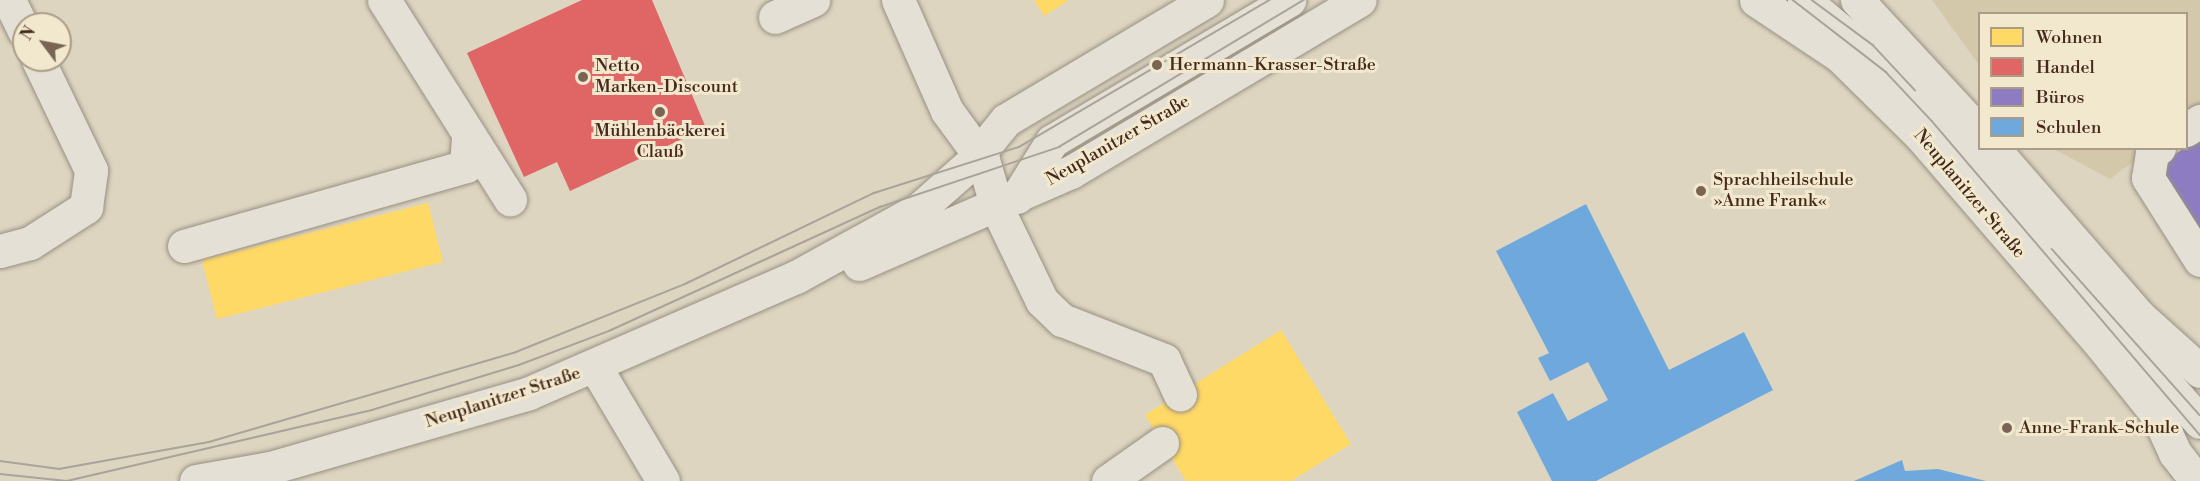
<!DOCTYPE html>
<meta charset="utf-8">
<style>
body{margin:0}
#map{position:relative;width:2200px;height:481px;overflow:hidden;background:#ddd5c0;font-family:"Libre Bodoni",serif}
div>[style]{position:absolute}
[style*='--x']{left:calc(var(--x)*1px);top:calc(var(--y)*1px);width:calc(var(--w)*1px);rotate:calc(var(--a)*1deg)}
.green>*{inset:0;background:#d4c8ab}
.homes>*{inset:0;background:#ffd966}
.shops>*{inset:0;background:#e06666}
.offices>*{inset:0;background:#8e7cc3}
.schools>*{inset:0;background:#6fa8dc}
.roads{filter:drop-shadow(0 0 2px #989082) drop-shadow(0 0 2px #989082)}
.minor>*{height:33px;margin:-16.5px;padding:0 16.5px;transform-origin:16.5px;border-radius:16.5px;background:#e5e0d5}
.tram>*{height:1.5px;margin:-0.75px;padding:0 0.75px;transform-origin:0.75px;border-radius:0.75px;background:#a9a39a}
.dots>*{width:16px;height:16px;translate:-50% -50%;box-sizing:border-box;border:3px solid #f1e8ce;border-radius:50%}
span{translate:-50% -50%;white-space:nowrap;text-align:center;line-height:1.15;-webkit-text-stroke:6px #f1e8ce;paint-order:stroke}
.poi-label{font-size:18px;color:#45291c}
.left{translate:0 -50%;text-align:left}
.street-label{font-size:18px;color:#45291c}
.legend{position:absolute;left:1978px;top:12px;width:210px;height:138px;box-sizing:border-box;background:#f1e8ce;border:2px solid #ac9c87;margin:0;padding:8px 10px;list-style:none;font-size:18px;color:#45291c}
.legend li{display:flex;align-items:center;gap:12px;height:30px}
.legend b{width:30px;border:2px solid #ac9c87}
.north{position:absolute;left:12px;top:12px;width:60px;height:60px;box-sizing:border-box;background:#f1e8ce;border:2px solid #ac9c87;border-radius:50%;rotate:302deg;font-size:16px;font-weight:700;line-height:24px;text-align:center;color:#45291c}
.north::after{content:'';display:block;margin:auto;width:21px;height:27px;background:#7a6555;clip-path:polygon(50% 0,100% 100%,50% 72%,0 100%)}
</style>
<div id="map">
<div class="green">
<div style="clip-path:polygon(1932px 0,2200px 0,2200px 111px,2187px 122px,2186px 14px,1980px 14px,1979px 65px)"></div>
<div style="clip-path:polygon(2054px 149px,2150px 149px,2110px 179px)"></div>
</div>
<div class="homes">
<div style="clip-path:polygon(1034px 0,1069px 0,1044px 16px)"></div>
<div style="clip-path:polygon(428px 203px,443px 262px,217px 319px,202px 260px)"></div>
<div style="clip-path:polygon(1281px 330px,1351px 444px,1291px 481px,1186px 481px,1145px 415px)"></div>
</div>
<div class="shops">
<div style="clip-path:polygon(582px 0,652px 0,706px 128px,570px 191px,557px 162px,524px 177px,467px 53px)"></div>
</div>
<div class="offices">
<div style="clip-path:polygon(2200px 137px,2200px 241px,2158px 166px)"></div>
</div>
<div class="schools">
<div style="clip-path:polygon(1586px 204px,1669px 370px,1744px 332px,1773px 390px,1596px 481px,1552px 481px,1517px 412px,1553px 393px,1568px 421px,1608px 400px,1588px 362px,1550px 381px,1538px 358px,1549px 353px,1496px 251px)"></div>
<div style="clip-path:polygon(1902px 460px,1905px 471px,1938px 469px,1986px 481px,1854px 481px)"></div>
</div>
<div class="roads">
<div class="minor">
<div style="--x:9;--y:0;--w:34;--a:64"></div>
<div style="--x:384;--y:0;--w:236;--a:57.7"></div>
<div style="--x:898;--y:0;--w:121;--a:66.2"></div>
<div style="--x:947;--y:111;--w:61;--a:53.7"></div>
<div style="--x:983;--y:160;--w:50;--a:73.7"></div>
<div style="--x:997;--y:208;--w:103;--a:64.2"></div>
<div style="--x:1042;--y:301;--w:28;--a:44"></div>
<div style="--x:1062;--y:320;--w:110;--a:21.4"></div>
<div style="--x:1164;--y:360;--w:38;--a:65"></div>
<div style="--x:1756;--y:0;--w:101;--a:33.7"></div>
<div style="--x:1840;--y:56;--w:112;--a:44.6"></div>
<div style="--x:1920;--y:135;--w:279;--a:49.2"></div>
<div style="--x:2102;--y:346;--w:90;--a:51.3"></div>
<div style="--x:2158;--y:416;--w:41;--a:65.3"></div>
<div style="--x:2175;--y:453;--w:36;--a:52"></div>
<div style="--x:1804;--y:0;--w:131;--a:40"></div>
<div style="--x:1904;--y:84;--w:449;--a:48.8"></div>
<div style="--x:1857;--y:0;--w:181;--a:47.2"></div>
<div style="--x:775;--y:17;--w:42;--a:-24.1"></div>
<div style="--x:2186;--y:130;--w:17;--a:-33"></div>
<div style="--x:1993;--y:148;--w:223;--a:49"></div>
<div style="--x:2139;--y:316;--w:82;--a:42"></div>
<div style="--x:2159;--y:148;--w:9;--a:144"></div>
<div style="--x:2152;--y:153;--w:25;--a:99"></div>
<div style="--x:2148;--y:178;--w:97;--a:57.6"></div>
<div style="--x:1017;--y:197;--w:66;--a:-58"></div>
<div style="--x:1052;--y:141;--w:276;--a:-30.7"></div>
<div style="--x:184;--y:246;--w:293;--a:-15.8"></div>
<div style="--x:466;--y:166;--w:28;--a:-86"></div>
<div style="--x:0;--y:251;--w:31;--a:-15"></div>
<div style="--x:30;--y:243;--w:67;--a:-32.7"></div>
<div style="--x:86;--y:207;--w:37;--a:-82"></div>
<div style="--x:91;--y:170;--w:122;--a:-115.7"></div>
<div style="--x:859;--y:264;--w:231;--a:-23.5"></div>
<div style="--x:1071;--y:172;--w:336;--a:-30.8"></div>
<div style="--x:596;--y:368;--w:131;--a:59.3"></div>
<div style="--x:196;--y:481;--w:75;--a:-10"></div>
<div style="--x:270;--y:468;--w:270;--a:-16.1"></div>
<div style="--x:529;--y:393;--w:291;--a:-23.5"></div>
<div style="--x:796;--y:277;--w:139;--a:-28.8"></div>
<div style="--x:918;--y:210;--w:69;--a:-41.5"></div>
<div style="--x:970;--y:164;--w:57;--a:-50.7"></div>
<div style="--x:1006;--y:120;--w:234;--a:-30.8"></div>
<div style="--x:1108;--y:481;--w:66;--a:-35.1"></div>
</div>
</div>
<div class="tram">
<div style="--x:1793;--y:0;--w:118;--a:37.7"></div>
<div style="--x:1886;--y:72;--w:67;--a:46.8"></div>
<div style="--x:1932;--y:121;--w:413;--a:49.5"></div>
<div style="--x:1812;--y:0;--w:76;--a:36.4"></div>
<div style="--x:1873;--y:45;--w:62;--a:47"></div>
<div style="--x:2052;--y:249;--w:222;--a:48.3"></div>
<div style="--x:0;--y:461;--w:60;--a:7.7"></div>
<div style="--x:59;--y:469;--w:152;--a:-10.2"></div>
<div style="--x:209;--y:442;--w:320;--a:-16.3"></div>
<div style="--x:516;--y:352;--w:182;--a:-21.9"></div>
<div style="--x:685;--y:284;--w:210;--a:-25.7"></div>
<div style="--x:874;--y:193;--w:152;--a:-17.6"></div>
<div style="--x:1019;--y:147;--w:291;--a:-30.4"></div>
<div style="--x:0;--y:474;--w:67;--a:6"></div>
<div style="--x:67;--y:481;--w:313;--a:-13.1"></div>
<div style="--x:372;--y:410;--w:154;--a:-17"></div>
<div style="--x:519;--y:365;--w:96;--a:-20.7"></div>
<div style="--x:609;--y:331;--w:298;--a:-24.6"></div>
<div style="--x:880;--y:207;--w:189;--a:-18.5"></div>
<div style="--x:1059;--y:147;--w:286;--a:-31"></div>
</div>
<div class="dots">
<div style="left:1157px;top:65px;background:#7a6555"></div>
<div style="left:583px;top:77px;background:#7a6555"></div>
<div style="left:660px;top:112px;background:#7a6555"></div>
<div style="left:1701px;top:191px;background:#7a6555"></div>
<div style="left:2007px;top:428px;background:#7a6555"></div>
</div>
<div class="poi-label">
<span class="left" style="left:1169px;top:65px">Hermann-Krasser-Straße</span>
<span class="left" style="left:595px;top:77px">Netto<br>Marken-Discount</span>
<span style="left:660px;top:142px">Mühlenbäckerei<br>Clauß</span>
<span class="left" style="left:1713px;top:191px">Sprachheilschule<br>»Anne Frank«</span>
<span class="left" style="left:2019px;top:428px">Anne-Frank-Schule</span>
</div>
<div class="street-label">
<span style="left:1118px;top:141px;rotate:-30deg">Neuplanitzer Straße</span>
<span style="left:1969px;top:194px;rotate:50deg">Neuplanitzer Straße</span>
<span style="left:503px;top:398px;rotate:-18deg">Neuplanitzer Straße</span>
</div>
<ul class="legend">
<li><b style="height:16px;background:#ffd966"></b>Wohnen</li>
<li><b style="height:16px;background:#e06666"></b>Handel</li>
<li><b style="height:16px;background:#8e7cc3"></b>Büros</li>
<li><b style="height:16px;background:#6fa8dc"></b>Schulen</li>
</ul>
<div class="north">N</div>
</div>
